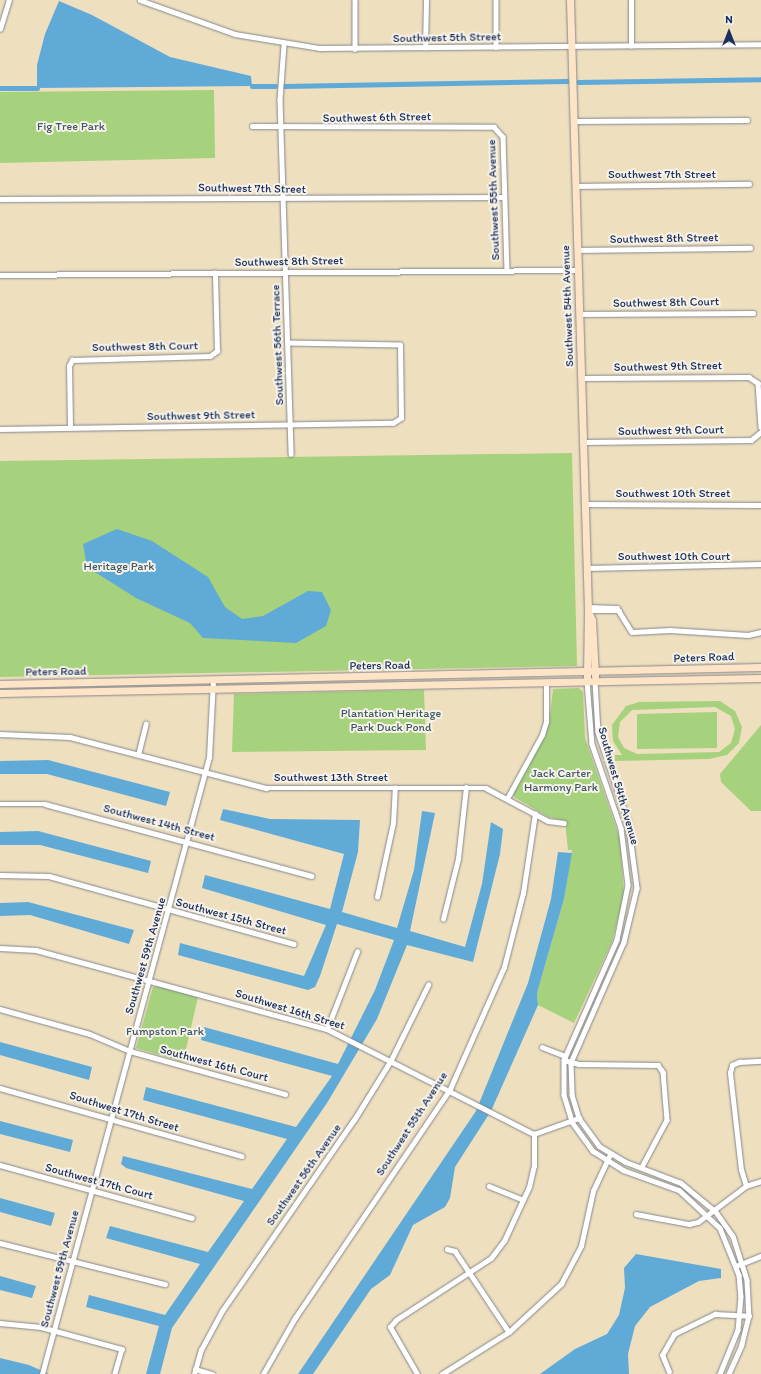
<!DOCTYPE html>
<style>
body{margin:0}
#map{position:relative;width:761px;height:1374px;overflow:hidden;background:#eedfbf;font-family:Itim,sans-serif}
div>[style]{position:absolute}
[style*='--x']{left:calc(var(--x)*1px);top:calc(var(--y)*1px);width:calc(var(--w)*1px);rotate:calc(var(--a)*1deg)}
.green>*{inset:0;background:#a6d17d}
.water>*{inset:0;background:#60aad8}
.canal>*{height:5px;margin:-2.5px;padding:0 2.5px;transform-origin:2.5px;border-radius:2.5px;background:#60aad8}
.roads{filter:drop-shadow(0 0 1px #84878e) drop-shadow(0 0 1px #84878e)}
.street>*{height:4.5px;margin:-2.25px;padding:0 2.25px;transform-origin:2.25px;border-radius:2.25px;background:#fff}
.secondary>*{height:7px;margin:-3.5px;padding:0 3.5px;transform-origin:3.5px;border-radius:3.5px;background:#fee4c6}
span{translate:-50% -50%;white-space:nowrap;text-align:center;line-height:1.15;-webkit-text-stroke:4px #f7f3e8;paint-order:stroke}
.street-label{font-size:12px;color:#1b2f5e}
.park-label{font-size:12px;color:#3e5866}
.north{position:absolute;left:709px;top:12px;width:40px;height:40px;-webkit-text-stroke:3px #f7f3e8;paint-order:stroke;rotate:0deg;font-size:11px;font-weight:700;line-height:16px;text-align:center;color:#1b2f5e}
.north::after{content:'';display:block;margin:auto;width:14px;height:18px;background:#1b2f5e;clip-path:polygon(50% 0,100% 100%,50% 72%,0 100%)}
</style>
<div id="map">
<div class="green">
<div style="clip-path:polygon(214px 90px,215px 158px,0 163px,0 92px)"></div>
<div style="clip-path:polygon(572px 453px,577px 666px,0 677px,0 461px)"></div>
<div style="clip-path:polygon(579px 688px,583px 692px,585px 738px,620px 839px,624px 895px,612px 942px,574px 1023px,538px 1005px,537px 993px,564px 899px,572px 850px,568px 850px,565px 821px,548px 817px,514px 797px,513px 791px,549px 723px,553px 689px)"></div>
<div style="clip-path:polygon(424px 690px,426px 750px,232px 752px,234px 694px)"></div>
<div style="clip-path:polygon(evenodd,720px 701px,735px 711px,742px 727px,739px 743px,727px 755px,709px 759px,615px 761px,615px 755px,622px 755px,613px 741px,612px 725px,626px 706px,639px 702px,720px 701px,715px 707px,731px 716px,735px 729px,731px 743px,719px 752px,637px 754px,624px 748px,618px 737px,620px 722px,632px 710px,715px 707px)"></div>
<div style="clip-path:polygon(717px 712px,717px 748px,637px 749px,637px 714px)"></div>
<div style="clip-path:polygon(761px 725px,761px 811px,751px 811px,721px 782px,720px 774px)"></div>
<div style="clip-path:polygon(159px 986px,198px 997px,183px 1062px,136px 1048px,153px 987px)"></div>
</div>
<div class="water">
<div style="clip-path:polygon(59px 1px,92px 15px,170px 57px,251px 76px,252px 86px,37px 88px,37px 65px,45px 34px)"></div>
<div style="clip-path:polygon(117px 529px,152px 541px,208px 577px,225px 607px,242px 619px,263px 616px,308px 591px,322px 592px,331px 610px,326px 626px,296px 643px,203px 638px,190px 623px,136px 598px,87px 567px,83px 544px)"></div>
<div style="clip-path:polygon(48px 760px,170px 792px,166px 806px,47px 774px,0 774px,0 761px)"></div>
<div style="clip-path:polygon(223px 809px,270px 819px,360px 820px,358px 852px,342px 912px,397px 928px,414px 870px,422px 811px,435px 813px,410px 931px,465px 947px,482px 884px,491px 822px,503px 829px,500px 854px,473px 962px,407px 945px,377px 1019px,327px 1103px,172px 1328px,160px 1374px,146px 1374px,159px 1326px,86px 1307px,89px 1295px,165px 1315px,200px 1264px,106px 1238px,110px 1226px,208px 1252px,244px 1201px,126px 1168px,121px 1164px,123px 1156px,252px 1189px,287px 1139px,143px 1100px,146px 1087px,296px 1127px,332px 1076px,201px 1040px,204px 1027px,338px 1064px,375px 990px,394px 940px,337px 924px,320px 976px,315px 987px,308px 990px,178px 955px,180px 943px,304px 976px,326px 925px,202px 888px,205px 875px,330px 909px,344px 854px,220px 820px)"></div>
<div style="clip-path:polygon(38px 831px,151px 861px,148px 873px,40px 845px,0 845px,0 832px)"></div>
<div style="clip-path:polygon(558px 852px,572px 853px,564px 899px,537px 993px,538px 1005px,491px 1111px,455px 1167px,450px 1198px,445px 1207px,413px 1225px,390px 1275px,371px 1289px,313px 1374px,298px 1374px,476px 1111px,528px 983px,551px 899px)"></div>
<div style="clip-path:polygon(28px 902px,134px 930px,129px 944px,30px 915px,0 916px,0 903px)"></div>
<div style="clip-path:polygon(0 1042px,92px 1067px,89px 1080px,0 1055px)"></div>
<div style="clip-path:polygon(0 1121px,73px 1140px,70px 1152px,0 1134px)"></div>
<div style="clip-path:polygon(0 1198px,55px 1213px,51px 1226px,0 1212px)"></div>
<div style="clip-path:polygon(636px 1254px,721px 1269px,721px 1278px,699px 1281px,650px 1307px,635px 1326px,628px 1354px,629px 1374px,540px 1374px,575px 1349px,607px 1334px,619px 1315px,625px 1288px,624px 1268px)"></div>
<div style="clip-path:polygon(0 1276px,36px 1286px,32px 1298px,0 1290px)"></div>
<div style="clip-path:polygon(0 1358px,29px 1365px,49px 1374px,0 1374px)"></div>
</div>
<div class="canal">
<div style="--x:578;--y:82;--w:183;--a:-0.9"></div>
<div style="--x:252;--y:86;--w:23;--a:0"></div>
<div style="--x:284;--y:86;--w:283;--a:-1"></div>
<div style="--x:0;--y:88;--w:37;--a:0"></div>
</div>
<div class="roads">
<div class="street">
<div style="--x:140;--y:0;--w:101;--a:19.7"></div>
<div style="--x:235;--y:34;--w:86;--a:9.4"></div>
<div style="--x:320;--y:48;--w:441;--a:-0.5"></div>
<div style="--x:355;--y:0;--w:49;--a:90"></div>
<div style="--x:496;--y:0;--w:47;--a:90"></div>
<div style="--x:0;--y:29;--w:30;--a:-73"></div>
<div style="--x:284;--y:45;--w:55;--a:94.2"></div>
<div style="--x:280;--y:100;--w:354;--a:88.2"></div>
<div style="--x:631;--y:46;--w:46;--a:-90"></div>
<div style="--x:425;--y:48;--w:48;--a:-88.8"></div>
<div style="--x:573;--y:121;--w:174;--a:-0.3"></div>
<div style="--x:252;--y:126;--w:242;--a:0.2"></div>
<div style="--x:494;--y:127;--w:13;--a:48"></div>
<div style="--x:503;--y:137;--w:132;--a:88.3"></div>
<div style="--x:575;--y:186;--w:174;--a:-0.7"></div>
<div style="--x:0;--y:199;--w:504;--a:-0.23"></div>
<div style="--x:577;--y:250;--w:173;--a:-0.7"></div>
<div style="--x:0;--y:275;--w:578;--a:-0.5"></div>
<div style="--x:579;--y:314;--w:174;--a:-0.3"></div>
<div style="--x:581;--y:378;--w:168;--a:-0.3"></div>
<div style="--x:749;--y:377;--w:11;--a:34"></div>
<div style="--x:758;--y:383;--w:44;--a:86.1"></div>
<div style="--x:70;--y:427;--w:61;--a:-90.9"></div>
<div style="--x:69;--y:366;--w:7;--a:-63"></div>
<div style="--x:72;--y:360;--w:138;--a:-1.7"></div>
<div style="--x:210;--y:356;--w:9;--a:-36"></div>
<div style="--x:217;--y:351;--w:78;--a:-91.5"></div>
<div style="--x:0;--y:429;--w:393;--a:-0.9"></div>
<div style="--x:393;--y:423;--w:9;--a:-32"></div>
<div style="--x:401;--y:418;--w:73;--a:-90.8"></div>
<div style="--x:400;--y:345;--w:112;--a:-179"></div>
<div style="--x:584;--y:442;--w:167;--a:-0.7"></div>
<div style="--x:751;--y:440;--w:13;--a:-39"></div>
<div style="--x:585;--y:504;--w:176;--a:0.3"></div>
<div style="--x:587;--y:568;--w:174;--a:-1.3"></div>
<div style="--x:588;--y:607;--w:29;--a:2"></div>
<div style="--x:617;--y:608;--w:28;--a:58"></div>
<div style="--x:632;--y:632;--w:38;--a:-3"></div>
<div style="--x:670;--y:630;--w:78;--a:3.7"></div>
<div style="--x:748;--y:635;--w:13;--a:-13"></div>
<div style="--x:588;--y:611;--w:32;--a:0"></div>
<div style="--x:587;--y:681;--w:63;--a:85.5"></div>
<div style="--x:592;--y:744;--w:89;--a:71"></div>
<div style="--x:621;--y:828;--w:57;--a:83"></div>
<div style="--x:628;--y:885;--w:56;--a:101.3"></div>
<div style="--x:617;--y:940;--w:131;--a:113.8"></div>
<div style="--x:564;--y:1060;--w:35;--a:90"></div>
<div style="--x:564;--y:1095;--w:28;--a:73"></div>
<div style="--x:572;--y:1122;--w:36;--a:54"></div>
<div style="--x:593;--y:1151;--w:36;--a:32"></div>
<div style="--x:623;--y:1170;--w:59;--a:19.7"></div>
<div style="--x:679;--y:1190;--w:56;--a:42.8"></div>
<div style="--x:720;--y:1228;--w:51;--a:68"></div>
<div style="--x:739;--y:1275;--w:21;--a:85"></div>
<div style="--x:741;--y:1296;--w:34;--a:95"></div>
<div style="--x:738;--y:1330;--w:48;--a:112.2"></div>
<div style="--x:595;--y:681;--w:51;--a:86.6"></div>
<div style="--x:598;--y:732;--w:94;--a:71.4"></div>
<div style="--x:628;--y:821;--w:68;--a:82.3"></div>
<div style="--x:637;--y:888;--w:56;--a:103.5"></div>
<div style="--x:624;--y:942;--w:132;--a:113.7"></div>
<div style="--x:571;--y:1063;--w:32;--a:88"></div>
<div style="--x:572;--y:1095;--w:24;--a:73"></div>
<div style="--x:579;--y:1118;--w:34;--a:54"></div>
<div style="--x:599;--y:1146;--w:31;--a:31"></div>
<div style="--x:626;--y:1162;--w:59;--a:20.9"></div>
<div style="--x:681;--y:1183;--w:45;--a:39.6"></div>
<div style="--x:716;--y:1212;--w:29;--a:55"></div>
<div style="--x:733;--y:1236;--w:46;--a:72.3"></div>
<div style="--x:747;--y:1280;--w:36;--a:87"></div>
<div style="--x:749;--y:1316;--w:30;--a:104"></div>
<div style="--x:742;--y:1345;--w:32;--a:114"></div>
<div style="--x:0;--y:734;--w:70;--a:2.5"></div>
<div style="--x:70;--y:737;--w:203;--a:14.6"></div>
<div style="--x:266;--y:788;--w:220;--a:0"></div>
<div style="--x:486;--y:788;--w:70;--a:28"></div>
<div style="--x:548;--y:821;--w:16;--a:7"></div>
<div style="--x:138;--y:755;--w:32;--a:-76"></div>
<div style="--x:508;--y:797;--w:71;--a:-61.3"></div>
<div style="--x:542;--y:735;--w:14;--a:-73"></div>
<div style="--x:546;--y:722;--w:40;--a:-90"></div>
<div style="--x:0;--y:804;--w:45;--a:0"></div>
<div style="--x:45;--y:804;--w:276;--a:15.1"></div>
<div style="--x:0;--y:875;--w:49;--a:1.2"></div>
<div style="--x:49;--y:876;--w:254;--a:15.5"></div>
<div style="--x:377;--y:897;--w:76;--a:-77.8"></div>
<div style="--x:393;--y:823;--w:35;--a:-87"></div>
<div style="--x:443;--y:919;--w:62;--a:-76"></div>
<div style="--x:458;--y:859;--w:72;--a:-83.7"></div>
<div style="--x:0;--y:948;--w:36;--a:3"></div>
<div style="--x:36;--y:950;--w:302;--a:15.2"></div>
<div style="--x:327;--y:1029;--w:232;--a:26.9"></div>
<div style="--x:534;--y:1134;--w:48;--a:-19.6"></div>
<div style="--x:0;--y:1009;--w:93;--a:15.5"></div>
<div style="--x:90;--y:1034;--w:43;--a:23"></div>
<div style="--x:130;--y:1051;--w:161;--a:15.5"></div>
<div style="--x:327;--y:1029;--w:83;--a:-68.7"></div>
<div style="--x:542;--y:1047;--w:25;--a:21"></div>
<div style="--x:564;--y:1060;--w:16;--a:15"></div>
<div style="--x:579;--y:1064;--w:79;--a:0.7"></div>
<div style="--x:658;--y:1065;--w:9;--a:54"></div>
<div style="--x:663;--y:1072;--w:48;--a:85.2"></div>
<div style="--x:667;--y:1120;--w:53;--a:118"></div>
<div style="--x:0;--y:1088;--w:251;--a:15.7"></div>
<div style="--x:0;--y:1165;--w:199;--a:15.4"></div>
<div style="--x:489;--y:1186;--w:37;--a:22"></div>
<div style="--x:746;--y:1186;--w:17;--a:-107"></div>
<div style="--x:741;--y:1170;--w:98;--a:-96.5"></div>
<div style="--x:730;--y:1073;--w:8;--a:-76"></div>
<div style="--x:732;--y:1065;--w:8;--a:-23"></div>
<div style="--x:739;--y:1062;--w:22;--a:-3"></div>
<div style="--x:636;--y:1214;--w:54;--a:10.7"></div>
<div style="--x:689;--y:1224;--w:9;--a:-13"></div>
<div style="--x:698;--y:1222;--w:60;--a:-36.9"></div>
<div style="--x:746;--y:1186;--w:16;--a:-18"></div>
<div style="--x:0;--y:1243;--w:170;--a:14"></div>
<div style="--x:447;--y:1249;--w:8;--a:14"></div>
<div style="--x:455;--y:1251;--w:97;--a:56.3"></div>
<div style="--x:736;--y:1266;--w:27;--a:-22"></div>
<div style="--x:0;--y:1323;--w:41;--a:5.6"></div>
<div style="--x:41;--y:1327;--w:84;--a:15.2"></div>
<div style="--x:122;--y:1349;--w:26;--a:106"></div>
<div style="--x:195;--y:1369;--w:18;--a:16"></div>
<div style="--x:669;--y:1372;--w:18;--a:-112"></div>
<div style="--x:662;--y:1355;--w:24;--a:-60"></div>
<div style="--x:674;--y:1334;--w:46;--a:-26"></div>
<div style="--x:715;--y:1314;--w:34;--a:3"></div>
<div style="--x:42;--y:1374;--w:639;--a:-74.85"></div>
<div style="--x:209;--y:757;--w:77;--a:-87"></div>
<div style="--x:194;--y:1374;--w:25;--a:-74"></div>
<div style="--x:201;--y:1350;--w:44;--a:-61.7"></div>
<div style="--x:222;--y:1311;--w:232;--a:-55.4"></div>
<div style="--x:354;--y:1120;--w:70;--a:-58.3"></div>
<div style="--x:391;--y:1060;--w:84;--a:-63.7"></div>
<div style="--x:263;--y:1374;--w:64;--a:-60.3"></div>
<div style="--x:295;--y:1318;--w:277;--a:-55.9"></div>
<div style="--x:450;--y:1089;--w:133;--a:-66.1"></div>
<div style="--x:504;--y:967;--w:76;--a:-75.6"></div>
<div style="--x:523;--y:893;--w:80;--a:-81.4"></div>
<div style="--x:417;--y:1374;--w:54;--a:-119.9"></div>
<div style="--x:390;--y:1327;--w:9;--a:-49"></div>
<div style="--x:396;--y:1320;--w:113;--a:-33.1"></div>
<div style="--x:491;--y:1258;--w:21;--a:-53"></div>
<div style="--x:504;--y:1241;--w:60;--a:-65.2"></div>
<div style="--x:529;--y:1187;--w:22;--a:-77"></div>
<div style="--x:534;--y:1166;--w:32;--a:-90"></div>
<div style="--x:442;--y:1374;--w:79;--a:-32.1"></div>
<div style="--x:509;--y:1332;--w:71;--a:-42.7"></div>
<div style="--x:561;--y:1284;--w:43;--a:-62.2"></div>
<div style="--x:581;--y:1246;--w:56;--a:-77.7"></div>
<div style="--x:593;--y:1191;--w:40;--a:-65"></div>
</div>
<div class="secondary">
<div style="--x:570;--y:0;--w:611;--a:88.31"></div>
<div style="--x:588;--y:611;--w:66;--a:90.9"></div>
<div style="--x:588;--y:611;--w:10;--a:66"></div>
<div style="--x:592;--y:620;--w:56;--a:86.9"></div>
<div style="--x:0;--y:684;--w:761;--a:-1.28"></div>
<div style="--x:0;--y:693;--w:761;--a:-1.13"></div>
</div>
</div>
<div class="street-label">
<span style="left:447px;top:38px;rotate:-1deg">Southwest 5th Street</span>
<span style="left:377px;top:118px;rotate:-1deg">Southwest 6th Street</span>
<span style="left:662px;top:175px">Southwest 7th Street</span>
<span style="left:252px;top:189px;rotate:1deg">Southwest 7th Street</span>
<span style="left:494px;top:200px;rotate:-92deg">Southwest 55th Avenue</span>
<span style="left:664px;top:239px;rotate:-1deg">Southwest 8th Street</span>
<span style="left:289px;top:262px;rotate:-1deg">Southwest 8th Street</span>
<span style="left:666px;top:303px;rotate:-1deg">Southwest 8th Court</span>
<span style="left:568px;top:306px;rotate:-92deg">Southwest 54th Avenue</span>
<span style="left:278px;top:345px;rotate:-92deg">Southwest 56th Terrace</span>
<span style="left:145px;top:347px;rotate:-1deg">Southwest 8th Court</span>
<span style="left:668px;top:367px;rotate:-1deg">Southwest 9th Street</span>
<span style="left:201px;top:416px;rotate:-1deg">Southwest 9th Street</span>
<span style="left:671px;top:431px;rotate:-1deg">Southwest 9th Court</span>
<span style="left:673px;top:494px">Southwest 10th Street</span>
<span style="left:674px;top:557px">Southwest 10th Court</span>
<span style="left:704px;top:658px;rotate:-2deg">Peters Road</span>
<span style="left:380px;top:666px;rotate:-1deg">Peters Road</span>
<span style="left:56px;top:672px;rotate:-1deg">Peters Road</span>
<span style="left:331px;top:778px">Southwest 13th Street</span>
<span style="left:618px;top:786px;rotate:74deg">Southwest 54th Avenue</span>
<span style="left:159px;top:823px;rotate:15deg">Southwest 14th Street</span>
<span style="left:231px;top:917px;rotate:15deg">Southwest 15th Street</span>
<span style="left:146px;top:956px;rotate:-74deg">Southwest 59th Avenue</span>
<span style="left:290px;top:1010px;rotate:17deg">Southwest 16th Street</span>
<span style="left:214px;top:1064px;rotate:15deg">Southwest 16th Court</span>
<span style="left:124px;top:1112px;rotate:17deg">Southwest 17th Street</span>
<span style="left:412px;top:1124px;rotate:-57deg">Southwest 55th Avenue</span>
<span style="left:304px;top:1175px;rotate:-55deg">Southwest 56th Avenue</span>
<span style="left:99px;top:1182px;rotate:15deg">Southwest 17th Court</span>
<span style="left:60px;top:1269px;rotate:-75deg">Southwest 59th Avenue</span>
</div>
<div class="park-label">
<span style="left:71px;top:127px">Fig Tree Park</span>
<span style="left:119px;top:567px">Heritage Park</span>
<span style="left:391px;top:721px">Plantation Heritage<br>Park Duck Pond</span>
<span style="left:561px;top:781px">Jack Carter<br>Harmony Park</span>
<span style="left:165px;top:1032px">Fumpston Park</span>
</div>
<div class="north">N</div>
</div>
